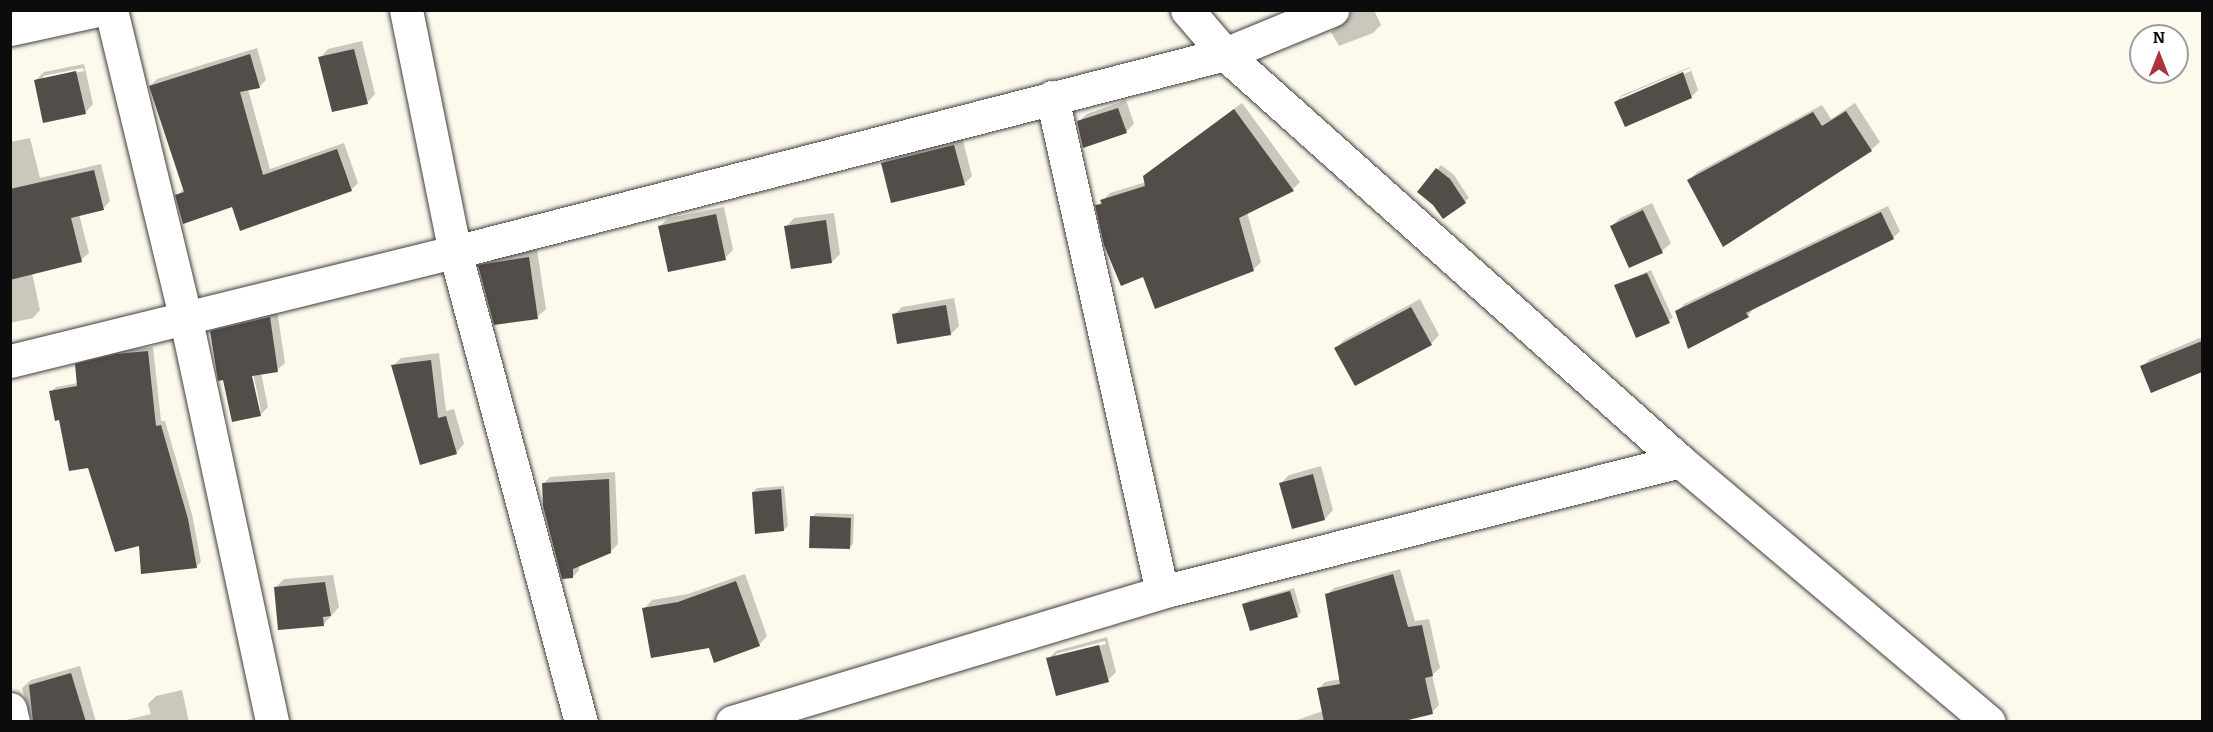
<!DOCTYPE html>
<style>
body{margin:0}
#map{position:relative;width:2213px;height:732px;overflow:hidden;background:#fdf9ec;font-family:Bitter,serif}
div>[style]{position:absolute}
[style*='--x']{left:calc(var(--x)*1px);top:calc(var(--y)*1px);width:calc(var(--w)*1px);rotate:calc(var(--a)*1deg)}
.shadow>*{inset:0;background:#0003}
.building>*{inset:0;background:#534d49}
.roads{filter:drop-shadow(0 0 2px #3f3f3f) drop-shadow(0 0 2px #3f3f3f)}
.minor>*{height:33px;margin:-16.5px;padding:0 16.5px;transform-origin:16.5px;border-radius:16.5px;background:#fff}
span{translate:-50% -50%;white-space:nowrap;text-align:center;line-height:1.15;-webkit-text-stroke:6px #fff;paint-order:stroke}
.frame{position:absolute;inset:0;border:12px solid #0c0c0c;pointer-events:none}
.north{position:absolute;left:2129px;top:24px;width:60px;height:60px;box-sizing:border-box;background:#fff;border:2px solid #9e9e9e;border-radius:50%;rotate:0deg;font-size:16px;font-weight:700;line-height:24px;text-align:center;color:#0c0c0c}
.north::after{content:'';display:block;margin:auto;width:21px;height:27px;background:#aa353e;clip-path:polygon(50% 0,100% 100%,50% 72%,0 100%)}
</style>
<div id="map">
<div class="shadow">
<div style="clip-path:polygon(1352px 10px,1374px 10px,1381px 25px,1373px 33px,1339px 46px,1331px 32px,1350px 17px)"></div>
<div style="clip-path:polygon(362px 41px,375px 94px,367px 103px,320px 58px,328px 49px)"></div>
<div style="clip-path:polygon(257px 48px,266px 80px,259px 87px,248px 89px,270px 169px,344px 143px,358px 183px,351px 190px,233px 205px,177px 196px,184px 188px,150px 86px,157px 79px)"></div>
<div style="clip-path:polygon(evenodd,84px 64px,93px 104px,85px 113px,36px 80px,44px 72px,84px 64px,83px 68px,84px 71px,43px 80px,43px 76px,83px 68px)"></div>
<div style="clip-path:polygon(evenodd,1690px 67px,1698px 90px,1691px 97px,1616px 102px,1622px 95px,1690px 67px,1690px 68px,1691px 71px,1621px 100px,1621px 97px,1690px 68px)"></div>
<div style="clip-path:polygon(1126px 100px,1134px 124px,1126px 132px,1078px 122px,1087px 114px)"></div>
<div style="clip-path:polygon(1242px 103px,1300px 182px,1293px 189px,1247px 212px,1261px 262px,1253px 270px,1144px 275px,1097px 206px,1110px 193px,1146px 182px,1153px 169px)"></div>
<div style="clip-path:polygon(1855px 103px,1880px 142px,1871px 150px,1724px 245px,1689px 180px,1697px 172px,1822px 105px,1831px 119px)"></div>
<div style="clip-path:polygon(962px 137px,972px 176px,964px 184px,883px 163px,891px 155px)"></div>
<div style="clip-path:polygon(30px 138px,40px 178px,101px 164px,110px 201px,103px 209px,79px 214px,89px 253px,81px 260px,32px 273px,40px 310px,33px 318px,10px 323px,10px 142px)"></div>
<div style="clip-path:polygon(1441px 165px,1454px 175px,1469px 198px,1465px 202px,1434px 204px,1419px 192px)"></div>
<div style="clip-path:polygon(1652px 203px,1671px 243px,1662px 251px,1630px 266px,1612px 226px,1620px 218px)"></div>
<div style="clip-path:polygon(1888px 206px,1900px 231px,1893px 238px,1754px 307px,1748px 316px,1677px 311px,1684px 304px)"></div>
<div style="clip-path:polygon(724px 207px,733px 250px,725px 258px,659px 227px,668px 218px)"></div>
<div style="clip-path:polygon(834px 213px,840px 254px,832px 262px,786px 227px,794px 218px)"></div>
<div style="clip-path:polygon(537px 250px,546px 309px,537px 317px,480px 266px,488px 258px)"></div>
<div style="clip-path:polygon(1651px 270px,1673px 318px,1637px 336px,1616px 286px)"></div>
<div style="clip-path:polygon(954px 298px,959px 326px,951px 334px,894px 315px,902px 307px)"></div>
<div style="clip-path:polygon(1420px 299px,1439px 335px,1431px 344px,1336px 348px,1344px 340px)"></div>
<div style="clip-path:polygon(evenodd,277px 310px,285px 363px,277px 370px,261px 373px,268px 407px,260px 415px,212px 332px,219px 324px,277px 310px,252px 368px,261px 411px,258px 411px,249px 369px,252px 368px)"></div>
<div style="clip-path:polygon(2202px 337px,2202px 371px,2152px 391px,2142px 367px,2150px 359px)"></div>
<div style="clip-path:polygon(153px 347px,161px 421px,165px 421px,192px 514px,201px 562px,196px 567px,140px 544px,60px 419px,51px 392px,56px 387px,78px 383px,77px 365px,82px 360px,122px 350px)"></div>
<div style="clip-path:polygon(439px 353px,446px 411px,454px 409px,464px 444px,456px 453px,393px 366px,401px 358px)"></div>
<div style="clip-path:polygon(1321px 466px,1333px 510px,1325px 519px,1293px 527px,1281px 483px,1289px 475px)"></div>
<div style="clip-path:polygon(615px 472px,618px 544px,611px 551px,579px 565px,579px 570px,573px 577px,543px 484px,550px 477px)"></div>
<div style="clip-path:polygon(784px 486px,788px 526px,784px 530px,753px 492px,757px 488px)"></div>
<div style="clip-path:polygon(816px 513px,854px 514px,853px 544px,849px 548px,812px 517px)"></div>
<div style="clip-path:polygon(1400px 569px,1415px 621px,1429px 619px,1440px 668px,1432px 675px,1439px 705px,1432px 712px,1403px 722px,1291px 722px,1323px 711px,1318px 689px,1325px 682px,1341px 679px,1327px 595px,1334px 588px)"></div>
<div style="clip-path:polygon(745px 574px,767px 636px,759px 645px,710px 647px,644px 609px,652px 600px,688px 594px)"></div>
<div style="clip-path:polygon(333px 575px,339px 607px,323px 625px,275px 588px,284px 579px)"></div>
<div style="clip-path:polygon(1294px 588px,1301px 612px,1297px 616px,1244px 605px,1248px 601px)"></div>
<div style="clip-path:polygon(evenodd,1107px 637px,1116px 672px,1108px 680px,1048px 659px,1056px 651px,1107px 637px,1105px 641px,1106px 644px,1056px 657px,1056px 654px,1105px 641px)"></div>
<div style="clip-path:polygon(80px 666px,96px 722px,32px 722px,22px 688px,31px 680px)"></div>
<div style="clip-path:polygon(182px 690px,189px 722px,118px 722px,151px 714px,148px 704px,156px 696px)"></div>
</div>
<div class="building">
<div style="clip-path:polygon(354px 49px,368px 104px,332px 112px,318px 57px)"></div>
<div style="clip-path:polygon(250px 54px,260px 88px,240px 92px,263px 175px,337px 149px,352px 191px,240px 231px,232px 207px,183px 224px,175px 195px,184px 192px,149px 86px)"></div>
<div style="clip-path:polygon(76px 71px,86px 114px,43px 123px,34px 80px)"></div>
<div style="clip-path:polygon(1683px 72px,1692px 98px,1625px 127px,1614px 102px)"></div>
<div style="clip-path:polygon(1118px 108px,1127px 133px,1083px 148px,1077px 121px)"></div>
<div style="clip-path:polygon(1234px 109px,1294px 191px,1239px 218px,1254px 271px,1155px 309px,1143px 277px,1121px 286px,1104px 245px,1095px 205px,1102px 204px,1100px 200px,1145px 186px,1143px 176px)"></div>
<div style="clip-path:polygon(1846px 111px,1872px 151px,1723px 247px,1687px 180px,1813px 112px,1822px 126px)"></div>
<div style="clip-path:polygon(954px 145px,965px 185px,891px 203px,881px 163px)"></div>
<div style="clip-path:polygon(1436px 168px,1450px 179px,1466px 203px,1443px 219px,1433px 205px,1417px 192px)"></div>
<div style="clip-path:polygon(94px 170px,104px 210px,71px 218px,82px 262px,10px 280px,10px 189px)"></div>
<div style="clip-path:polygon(1643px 210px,1663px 253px,1629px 268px,1610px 226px)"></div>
<div style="clip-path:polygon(1881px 212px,1894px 239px,1746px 313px,1749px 317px,1688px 349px,1675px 311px)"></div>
<div style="clip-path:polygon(716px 214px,726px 260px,668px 272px,658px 226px)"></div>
<div style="clip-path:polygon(826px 220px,832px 263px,791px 269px,784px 226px)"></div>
<div style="clip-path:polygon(529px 257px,538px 319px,494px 325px,478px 265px)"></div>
<div style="clip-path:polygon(1647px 273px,1670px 323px,1636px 338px,1614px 285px)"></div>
<div style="clip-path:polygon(946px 305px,951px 335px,897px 344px,892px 314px)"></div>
<div style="clip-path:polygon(1411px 307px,1432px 345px,1355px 386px,1334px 348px)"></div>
<div style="clip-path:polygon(270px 317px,278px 372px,252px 376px,261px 416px,232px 422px,223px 380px,218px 381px,210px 331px)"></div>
<div style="clip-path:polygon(2202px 341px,2202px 372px,2151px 393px,2140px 366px)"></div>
<div style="clip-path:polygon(148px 351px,156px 426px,161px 425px,188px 519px,197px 568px,141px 574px,139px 546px,115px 552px,88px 468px,69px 471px,59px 420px,55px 421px,49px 391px,77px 386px,75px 364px,116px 354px)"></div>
<div style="clip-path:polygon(431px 360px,438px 418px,446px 416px,457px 454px,420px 465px,391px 365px)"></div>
<div style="clip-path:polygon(1313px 474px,1325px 520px,1292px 529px,1279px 483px)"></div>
<div style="clip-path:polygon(609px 479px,611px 553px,573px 569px,573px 578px,562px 579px,543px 506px,542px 483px)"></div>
<div style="clip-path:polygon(781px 489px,784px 531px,755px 534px,752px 492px)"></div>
<div style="clip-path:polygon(810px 516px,851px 518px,850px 549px,809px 548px)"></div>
<div style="clip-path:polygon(1393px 574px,1408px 627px,1422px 625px,1433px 676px,1425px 678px,1433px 714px,1400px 722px,1324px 722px,1317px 688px,1340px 684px,1325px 594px)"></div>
<div style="clip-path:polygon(736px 581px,760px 646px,714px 663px,709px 648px,651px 658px,642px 608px,678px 602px)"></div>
<div style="clip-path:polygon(325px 582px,331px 616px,323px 617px,324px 626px,278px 630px,274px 587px)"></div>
<div style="clip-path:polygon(1290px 591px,1298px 617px,1250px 631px,1242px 604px)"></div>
<div style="clip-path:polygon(1099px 645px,1109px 682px,1056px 696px,1046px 658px)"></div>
<div style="clip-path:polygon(71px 673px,86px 722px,33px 722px,29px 685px)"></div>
</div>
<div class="roads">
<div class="minor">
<div style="--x:111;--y:10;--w:319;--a:76.4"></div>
<div style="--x:186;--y:320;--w:411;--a:77.9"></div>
<div style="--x:406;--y:10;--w:247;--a:78.6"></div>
<div style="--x:455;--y:252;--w:487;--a:75"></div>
<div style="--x:1187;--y:10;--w:58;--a:49.2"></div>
<div style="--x:1225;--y:54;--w:610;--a:41.81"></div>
<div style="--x:1680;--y:461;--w:404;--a:40.2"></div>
<div style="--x:10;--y:29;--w:89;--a:-12.3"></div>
<div style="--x:1052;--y:97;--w:507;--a:77.47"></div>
<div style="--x:10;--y:361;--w:458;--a:-13.8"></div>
<div style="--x:455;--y:252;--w:795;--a:-14.42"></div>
<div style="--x:1225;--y:54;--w:116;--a:-22.4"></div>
<div style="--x:10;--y:709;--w:13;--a:77"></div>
<div style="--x:732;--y:722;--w:449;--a:-16.8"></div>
<div style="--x:1162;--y:592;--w:534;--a:-14.19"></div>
</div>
</div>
<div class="frame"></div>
<div class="north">N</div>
</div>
